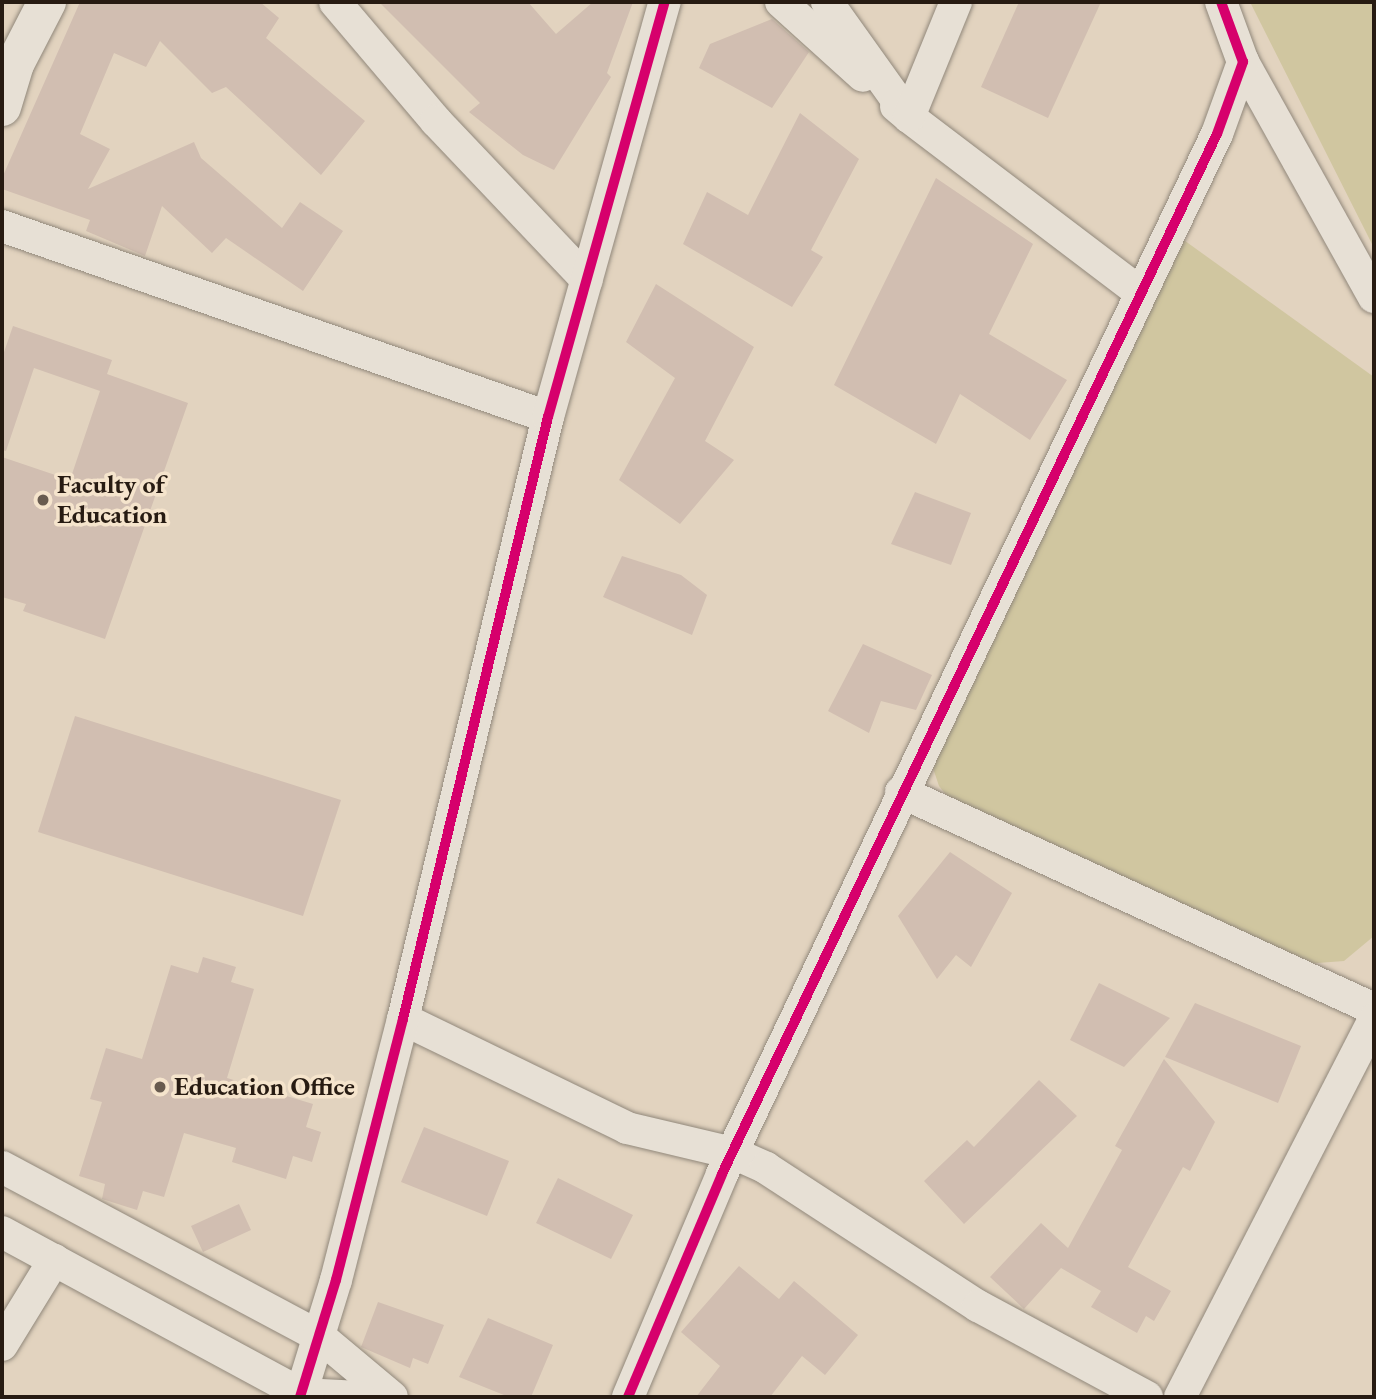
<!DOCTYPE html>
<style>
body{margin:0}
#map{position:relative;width:1376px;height:1399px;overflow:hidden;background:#e2d3bf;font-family:"EB Garamond",serif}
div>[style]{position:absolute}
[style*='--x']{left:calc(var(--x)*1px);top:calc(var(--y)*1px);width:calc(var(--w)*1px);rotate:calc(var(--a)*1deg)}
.green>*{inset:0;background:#d0c6a0}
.building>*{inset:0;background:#d1beb1}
.roads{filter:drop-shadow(0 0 2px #91887b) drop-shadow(0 0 2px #91887b)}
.street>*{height:32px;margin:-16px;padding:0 16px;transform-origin:16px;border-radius:16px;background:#e7e0d5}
.secondary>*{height:38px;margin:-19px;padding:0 19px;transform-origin:19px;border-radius:19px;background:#e7e0d5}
.cycleway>*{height:10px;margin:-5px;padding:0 5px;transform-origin:5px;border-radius:5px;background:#d6006c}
.dots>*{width:19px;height:19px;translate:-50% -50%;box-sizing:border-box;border:4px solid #f5e4cc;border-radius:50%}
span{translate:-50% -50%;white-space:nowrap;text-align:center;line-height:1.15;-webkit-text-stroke:7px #f5e4cc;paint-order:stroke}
.poi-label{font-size:26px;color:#271b12;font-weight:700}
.left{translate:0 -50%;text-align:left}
.frame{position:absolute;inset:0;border:4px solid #271b12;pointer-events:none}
</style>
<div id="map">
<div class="green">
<div style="clip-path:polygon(1250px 2px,1374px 2px,1374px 248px,1373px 246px)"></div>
<div style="clip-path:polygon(1181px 238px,1374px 377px,1374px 936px,1344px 961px,1304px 964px,955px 806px,939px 786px,932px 765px)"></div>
</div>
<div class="building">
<div style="clip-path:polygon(80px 2px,260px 2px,279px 18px,266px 38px,365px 121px,321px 175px,226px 87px,212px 93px,160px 41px,146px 67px,114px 53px,80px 134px,110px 149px,88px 189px,194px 142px,201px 158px,282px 228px,300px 202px,343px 231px,303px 291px,226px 238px,212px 253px,162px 206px,145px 256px,86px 231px,90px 220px,2px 189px,2px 178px)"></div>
<div style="clip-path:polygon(379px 2px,528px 2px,556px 34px,593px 2px,633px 2px,607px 73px,611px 77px,554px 170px,523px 155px,469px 112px,480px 103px)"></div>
<div style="clip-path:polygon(1019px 2px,1101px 2px,1048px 118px,981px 87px)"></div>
<div style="clip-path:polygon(772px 19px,809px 52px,772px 108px,699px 68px,710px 44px)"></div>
<div style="clip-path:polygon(800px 113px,859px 159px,811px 250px,823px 257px,792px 307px,683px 244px,707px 192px,748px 215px)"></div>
<div style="clip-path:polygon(936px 178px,1033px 244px,989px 334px,1067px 380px,1030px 440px,960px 394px,936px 444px,834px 385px)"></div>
<div style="clip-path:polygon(656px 284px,754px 347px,705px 441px,734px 460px,680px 524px,619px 480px,675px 378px,626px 342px)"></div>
<div style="clip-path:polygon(13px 326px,112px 360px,107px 374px,188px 403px,105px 639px,23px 611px,26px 604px,2px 597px,2px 457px,70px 480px,100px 391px,34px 368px,6px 451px,2px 450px,2px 358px)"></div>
<div style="clip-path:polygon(915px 492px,971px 513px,951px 565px,891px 544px)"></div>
<div style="clip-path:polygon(622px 556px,681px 575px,707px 595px,692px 635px,603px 597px)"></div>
<div style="clip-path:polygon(863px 644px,932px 675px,916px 710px,881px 701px,869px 733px,828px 711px)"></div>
<div style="clip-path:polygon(75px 716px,341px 800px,303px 916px,38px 832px)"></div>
<div style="clip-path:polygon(950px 852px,1012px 893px,971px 967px,956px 955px,937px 979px,898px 916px)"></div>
<div style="clip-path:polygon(203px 957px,236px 967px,231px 982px,254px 989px,227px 1078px,313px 1104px,306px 1127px,321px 1132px,312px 1162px,293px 1156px,286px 1179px,232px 1162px,236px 1148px,184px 1133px,164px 1197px,143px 1191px,137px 1210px,102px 1199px,105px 1184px,79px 1176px,102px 1102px,90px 1099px,106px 1048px,142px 1059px,171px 965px,198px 973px)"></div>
<div style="clip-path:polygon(1099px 983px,1170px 1018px,1124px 1067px,1070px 1040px)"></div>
<div style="clip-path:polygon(1195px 1003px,1301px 1046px,1278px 1103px,1165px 1057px)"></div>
<div style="clip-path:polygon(1164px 1059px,1215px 1122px,1190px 1171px,1183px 1167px,1128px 1267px,1171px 1291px,1154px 1321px,1146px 1316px,1137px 1333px,1091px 1307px,1101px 1291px,1061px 1268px,1024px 1309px,990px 1277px,1041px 1223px,1068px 1248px,1122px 1150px,1115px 1146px)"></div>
<div style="clip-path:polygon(1039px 1080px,1077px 1116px,964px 1224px,924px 1181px,967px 1140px,974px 1147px)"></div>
<div style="clip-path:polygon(424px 1127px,509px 1161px,487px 1216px,401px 1182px)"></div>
<div style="clip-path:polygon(558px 1178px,633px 1215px,611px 1259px,536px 1223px)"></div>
<div style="clip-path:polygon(239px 1204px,251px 1230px,203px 1252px,191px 1226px)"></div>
<div style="clip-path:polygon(739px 1266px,779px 1299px,794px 1281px,858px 1335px,825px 1375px,802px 1356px,770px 1397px,696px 1397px,720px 1366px,681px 1332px)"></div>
<div style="clip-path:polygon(378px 1302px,444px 1325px,428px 1364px,413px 1358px,410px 1368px,361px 1347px)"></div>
<div style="clip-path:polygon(488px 1318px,553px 1345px,531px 1397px,509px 1397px,459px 1377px)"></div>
</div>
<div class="roads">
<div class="street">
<div style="--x:335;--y:2;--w:156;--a:49.7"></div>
<div style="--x:436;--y:121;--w:219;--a:46.5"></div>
<div style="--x:781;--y:2;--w:110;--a:42.1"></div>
<div style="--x:827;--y:2;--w:141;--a:54.5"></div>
<div style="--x:909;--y:117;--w:291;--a:37.2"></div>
<div style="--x:1243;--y:62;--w:269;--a:60.9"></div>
<div style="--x:896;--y:106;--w:17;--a:40"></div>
<div style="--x:909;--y:117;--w:124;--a:-67.8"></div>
<div style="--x:2;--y:226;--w:578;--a:19.28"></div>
<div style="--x:901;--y:792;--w:520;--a:24.64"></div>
<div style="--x:403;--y:1019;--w:249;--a:25.9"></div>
<div style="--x:627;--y:1128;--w:109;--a:13.3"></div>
<div style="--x:733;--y:1153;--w:36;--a:24"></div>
<div style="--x:766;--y:1168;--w:253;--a:33.1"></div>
<div style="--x:978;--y:1306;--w:192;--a:28.3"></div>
<div style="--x:2;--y:1167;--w:359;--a:28.1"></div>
<div style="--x:319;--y:1336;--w:95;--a:39.9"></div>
<div style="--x:2;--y:1232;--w:340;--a:28.4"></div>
<div style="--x:301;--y:1394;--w:59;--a:2.9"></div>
<div style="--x:2;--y:1345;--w:100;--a:-58.5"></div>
<div style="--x:300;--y:1397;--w:122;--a:-72.9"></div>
<div style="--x:336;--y:1280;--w:269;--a:-75.6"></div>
<div style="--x:403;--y:1019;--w:619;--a:-76.46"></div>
<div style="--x:548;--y:417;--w:431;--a:-74.3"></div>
<div style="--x:628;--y:1397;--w:242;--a:-67.1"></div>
<div style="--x:722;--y:1174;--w:1152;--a:-64.55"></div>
<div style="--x:1217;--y:134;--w:77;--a:-70.1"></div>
<div style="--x:1243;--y:62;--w:64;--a:-110.1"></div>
<div style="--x:1180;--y:1397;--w:425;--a:-62.8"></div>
</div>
<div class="secondary">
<div style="--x:2;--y:107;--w:45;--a:-73.2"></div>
<div style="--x:15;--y:64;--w:70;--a:-62.7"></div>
</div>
</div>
<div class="cycleway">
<div style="--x:300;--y:1397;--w:122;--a:-72.9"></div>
<div style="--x:336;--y:1280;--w:269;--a:-75.6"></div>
<div style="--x:403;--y:1019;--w:619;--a:-76.46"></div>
<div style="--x:548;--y:417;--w:431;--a:-74.3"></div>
<div style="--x:628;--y:1397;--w:242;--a:-67.1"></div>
<div style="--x:722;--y:1174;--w:1152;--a:-64.55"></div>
<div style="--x:1217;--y:134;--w:77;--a:-70.1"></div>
<div style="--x:1243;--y:62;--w:64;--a:-110.1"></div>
</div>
<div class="dots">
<div style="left:43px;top:500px;background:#685b4f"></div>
<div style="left:160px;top:1087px;background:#685b4f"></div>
</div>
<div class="poi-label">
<span class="left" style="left:57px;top:500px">Faculty of<br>Education</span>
<span class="left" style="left:174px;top:1087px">Education Office</span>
</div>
<div class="frame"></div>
</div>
